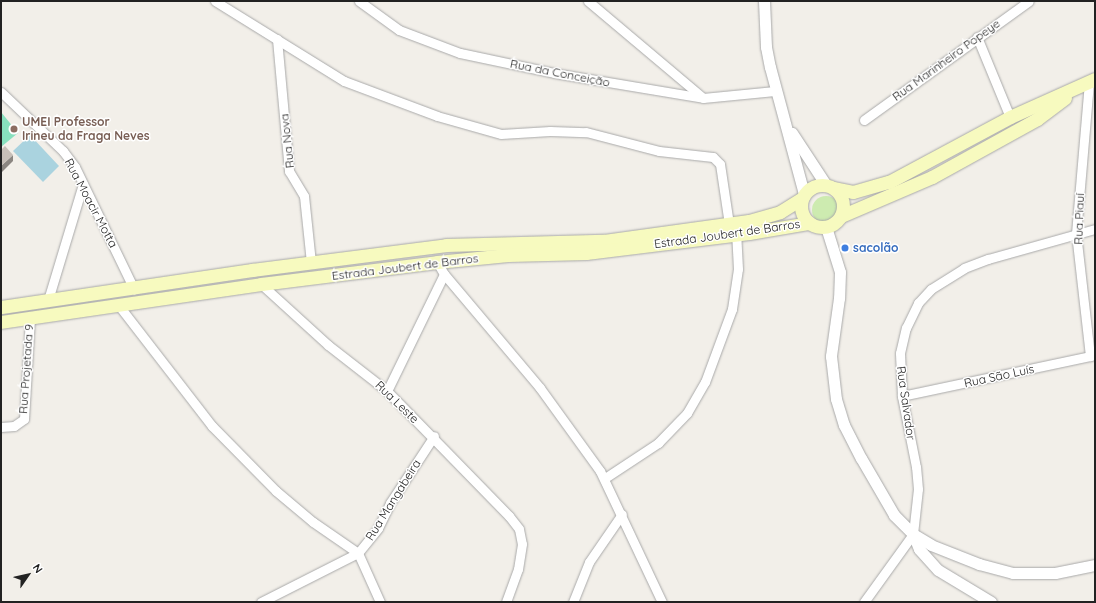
<!DOCTYPE html>
<meta charset="utf-8">
<style>
body{margin:0}
#map{position:relative;width:1096px;height:603px;overflow:hidden;background:#f2efe9;font-family:Quicksand,sans-serif}
div>[style]{position:absolute}
[style*='--x']{left:calc(var(--x)*1px);top:calc(var(--y)*1px);width:calc(var(--w)*1px);rotate:calc(var(--a)*1deg)}
.grass>*{inset:0;background:#cdebb0}
.round{border-radius:50%}
.pitch>*{inset:0;background:#88e0be}
.water>*{inset:0;background:#aad3df}
.roads{filter:drop-shadow(0 0 1px #a9a9a9) drop-shadow(0 0 1px #a9a9a9)}
.minor>*{height:9px;margin:-4.5px;padding:0 4.5px;transform-origin:4.5px;border-radius:4.5px;background:#fff}
.tertiary>*{height:11px;margin:-5.5px;padding:0 5.5px;transform-origin:5.5px;border-radius:5.5px;background:#fff}
.secondary>*{height:13px;margin:-6.5px;padding:0 6.5px;transform-origin:6.5px;border-radius:6.5px;background:#f7fabf}
.secondary>.ring{margin:-6.5px;padding:0;box-sizing:content-box;background:none;border:13px solid #f7fabf;border-radius:50%}
.shaded-wall>*{inset:0;background:#8b8681}
.building>*{inset:0;background:#c7bfb8}
.dots>*{width:11px;height:11px;translate:-50% -50%;box-sizing:border-box;border:2px solid #fff;border-radius:50%}
span{translate:-50% -50%;white-space:nowrap;text-align:center;line-height:1.15;-webkit-text-stroke:3px #fff;paint-order:stroke}
.street-label{font-size:12px;color:#222}
.education-label{font-size:12px;color:#785e54;font-weight:700}
.left{translate:0 -50%;text-align:left}
.shop-label{font-size:12px;color:#366cbe;font-weight:700}
.frame{position:absolute;inset:0;border:2px solid #222;pointer-events:none}
.north{position:absolute;left:8px;top:555px;width:40px;height:40px;-webkit-text-stroke:3px #fff;paint-order:stroke;rotate:56deg;font-size:11px;font-weight:700;line-height:16px;text-align:center;color:#222}
.north::after{content:'';display:block;margin:auto;width:14px;height:18px;background:#222;clip-path:polygon(50% 0,100% 100%,50% 72%,0 100%)}
</style>
<div id="map">
<div class="grass">
<div class="round" style="left:812px;top:196px;width:28px;height:28px"></div>
</div>
<div class="pitch">
<div style="clip-path:polygon(1px 112px,18px 133px,1px 147px)"></div>
</div>
<div class="water">
<div style="clip-path:polygon(30px 135px,59px 166px,43px 182px,13px 151px)"></div>
</div>
<div class="roads">
<div class="minor">
<div style="--x:215;--y:1;--w:152;--a:31.8"></div>
<div style="--x:344;--y:81;--w:99;--a:20.6"></div>
<div style="--x:437;--y:116;--w:66;--a:15.7"></div>
<div style="--x:501;--y:134;--w:49;--a:-3.5"></div>
<div style="--x:550;--y:131;--w:36;--a:2"></div>
<div style="--x:586;--y:132;--w:75;--a:14.6"></div>
<div style="--x:659;--y:151;--w:54;--a:6.3"></div>
<div style="--x:713;--y:157;--w:10;--a:45"></div>
<div style="--x:720;--y:164;--w:61;--a:81.5"></div>
<div style="--x:359;--y:1;--w:49;--a:35.9"></div>
<div style="--x:399;--y:30;--w:65;--a:20.7"></div>
<div style="--x:460;--y:53;--w:96;--a:12"></div>
<div style="--x:554;--y:73;--w:151;--a:9.5"></div>
<div style="--x:703;--y:98;--w:72;--a:-5.6"></div>
<div style="--x:588;--y:1;--w:150;--a:40.1"></div>
<div style="--x:977;--y:37;--w:87;--a:67.6"></div>
<div style="--x:277;--y:39;--w:133;--a:84.8"></div>
<div style="--x:289;--y:171;--w:29;--a:59"></div>
<div style="--x:304;--y:196;--w:67;--a:84"></div>
<div style="--x:1089;--y:82;--w:152;--a:94.9"></div>
<div style="--x:1076;--y:233;--w:124;--a:83.5"></div>
<div style="--x:1;--y:92;--w:86;--a:43.6"></div>
<div style="--x:63;--y:151;--w:20;--a:53"></div>
<div style="--x:75;--y:167;--w:136;--a:64.2"></div>
<div style="--x:864;--y:120;--w:203;--a:-35.8"></div>
<div style="--x:437;--y:262;--w:14;--a:60"></div>
<div style="--x:444;--y:274;--w:149;--a:49.9"></div>
<div style="--x:540;--y:388;--w:102;--a:54.1"></div>
<div style="--x:600;--y:471;--w:145;--a:64.7"></div>
<div style="--x:261;--y:284;--w:91;--a:42.3"></div>
<div style="--x:328;--y:345;--w:75;--a:37.9"></div>
<div style="--x:387;--y:391;--w:175;--a:45.7"></div>
<div style="--x:509;--y:516;--w:16;--a:52"></div>
<div style="--x:519;--y:529;--w:15;--a:79"></div>
<div style="--x:522;--y:544;--w:25;--a:99"></div>
<div style="--x:518;--y:569;--w:35;--a:110"></div>
<div style="--x:48;--y:300;--w:121;--a:-73.2"></div>
<div style="--x:120;--y:307;--w:150;--a:52.3"></div>
<div style="--x:212;--y:426;--w:91;--a:45.4"></div>
<div style="--x:276;--y:491;--w:48;--a:40"></div>
<div style="--x:313;--y:522;--w:55;--a:34.6"></div>
<div style="--x:358;--y:553;--w:54;--a:65.8"></div>
<div style="--x:387;--y:391;--w:130;--a:-64"></div>
<div style="--x:902;--y:396;--w:197;--a:-12"></div>
<div style="--x:1;--y:427;--w:13;--a:-4"></div>
<div style="--x:14;--y:426;--w:12;--a:-35"></div>
<div style="--x:24;--y:419;--w:101;--a:-86.6"></div>
<div style="--x:605;--y:478;--w:64;--a:-33.4"></div>
<div style="--x:658;--y:443;--w:42;--a:-46"></div>
<div style="--x:687;--y:413;--w:36;--a:-60"></div>
<div style="--x:705;--y:382;--w:78;--a:-69.7"></div>
<div style="--x:732;--y:309;--w:40;--a:-81.5"></div>
<div style="--x:738;--y:269;--w:34;--a:-93"></div>
<div style="--x:261;--y:602;--w:109;--a:-26.8"></div>
<div style="--x:358;--y:553;--w:32;--a:-51"></div>
<div style="--x:378;--y:528;--w:28;--a:-64"></div>
<div style="--x:390;--y:503;--w:80;--a:-56.7"></div>
<div style="--x:573;--y:602;--w:43;--a:-68.2"></div>
<div style="--x:589;--y:562;--w:58;--a:-55.5"></div>
<div style="--x:864;--y:602;--w:84;--a:-54.2"></div>
<div style="--x:913;--y:534;--w:45;--a:-83.7"></div>
<div style="--x:918;--y:489;--w:22;--a:-95"></div>
<div style="--x:916;--y:467;--w:72;--a:-101.2"></div>
<div style="--x:902;--y:396;--w:43;--a:-92.7"></div>
<div style="--x:900;--y:353;--w:26;--a:-77"></div>
<div style="--x:906;--y:328;--w:28;--a:-64"></div>
<div style="--x:918;--y:303;--w:19;--a:-47"></div>
<div style="--x:931;--y:289;--w:39;--a:-32"></div>
<div style="--x:964;--y:268;--w:26;--a:-21"></div>
<div style="--x:988;--y:259;--w:111;--a:-15.7"></div>
</div>
<div class="tertiary">
<div style="--x:764;--y:1;--w:46;--a:87.5"></div>
<div style="--x:766;--y:47;--w:20;--a:79"></div>
<div style="--x:770;--y:67;--w:131;--a:75"></div>
<div style="--x:792;--y:133;--w:62;--a:56.8"></div>
<div style="--x:826;--y:227;--w:47;--a:72.7"></div>
<div style="--x:840;--y:272;--w:26;--a:92"></div>
<div style="--x:839;--y:298;--w:59;--a:97.9"></div>
<div style="--x:831;--y:356;--w:43;--a:83.4"></div>
<div style="--x:836;--y:399;--w:27;--a:73"></div>
<div style="--x:844;--y:425;--w:37;--a:63"></div>
<div style="--x:861;--y:458;--w:66;--a:59.9"></div>
<div style="--x:894;--y:515;--w:27;--a:45"></div>
<div style="--x:913;--y:534;--w:21;--a:31"></div>
<div style="--x:931;--y:545;--w:52;--a:21.6"></div>
<div style="--x:979;--y:564;--w:35;--a:15"></div>
<div style="--x:1013;--y:573;--w:42;--a:0"></div>
<div style="--x:1055;--y:573;--w:41;--a:-11.3"></div>
<div style="--x:913;--y:534;--w:16;--a:68"></div>
<div style="--x:919;--y:549;--w:28;--a:48"></div>
<div style="--x:938;--y:570;--w:62;--a:31.1"></div>
</div>
<div class="secondary">
<div class="ring" style="left:801px;top:185px;width:29px;height:29px"></div>
<div style="--x:834;--y:188;--w:19;--a:12"></div>
<div style="--x:853;--y:192;--w:37;--a:-16"></div>
<div style="--x:889;--y:182;--w:137;--a:-28.2"></div>
<div style="--x:1010;--y:117;--w:93;--a:-24.1"></div>
<div style="--x:841;--y:216;--w:99;--a:-23.2"></div>
<div style="--x:932;--y:177;--w:120;--a:-28.9"></div>
<div style="--x:1037;--y:119;--w:35;--a:-37"></div>
<div style="--x:1;--y:307;--w:254;--a:-8.4"></div>
<div style="--x:252;--y:270;--w:196;--a:-7.3"></div>
<div style="--x:446;--y:245;--w:158;--a:-1.5"></div>
<div style="--x:604;--y:241;--w:146;--a:-7.9"></div>
<div style="--x:749;--y:221;--w:32;--a:-16"></div>
<div style="--x:780;--y:212;--w:25;--a:-32"></div>
<div style="--x:1;--y:322;--w:263;--a:-8.3"></div>
<div style="--x:261;--y:284;--w:177;--a:-7.1"></div>
<div style="--x:437;--y:262;--w:71;--a:-5.6"></div>
<div style="--x:508;--y:255;--w:78;--a:-1.5"></div>
<div style="--x:586;--y:253;--w:164;--a:-7"></div>
<div style="--x:749;--y:233;--w:61;--a:-9.5"></div>
</div>
</div>
<div class="shaded-wall">
<div style="clip-path:polygon(13px 155px,13px 161px,1px 173px,1px 166px)"></div>
</div>
<div class="building">
<div style="clip-path:polygon(5px 146px,13px 155px,1px 166px,1px 150px)"></div>
</div>
<div class="dots">
<div style="left:14px;top:129px;background:#8d6e63"></div>
<div style="left:845px;top:248px;background:#3f7fe0"></div>
</div>
<div class="street-label">
<span style="left:946px;top:60px;rotate:-36deg">Rua Marinheiro Popeye</span>
<span style="left:560px;top:73px;rotate:11deg">Rua da Conceição</span>
<span style="left:287px;top:141px;rotate:-96deg">Rua Nova</span>
<span style="left:91px;top:203px;rotate:62deg">Rua Moacir Motta</span>
<span style="left:1079px;top:219px;rotate:-88deg">Rua Piauí</span>
<span style="left:727px;top:234px;rotate:-8deg">Estrada Joubert de Barros</span>
<span style="left:405px;top:267px;rotate:-7deg">Estrada Joubert de Barros</span>
<span style="left:26px;top:369px;rotate:-86deg">Rua Projetada 9</span>
<span style="left:999px;top:376px;rotate:-12deg">Rua São Luís</span>
<span style="left:397px;top:402px;rotate:44deg">Rua Leste</span>
<span style="left:906px;top:403px;rotate:82deg">Rua Salvador</span>
<span style="left:393px;top:500px;rotate:-58deg">Rua Mangabeira</span>
</div>
<div class="education-label">
<span class="left" style="left:22px;top:129px">UMEI Professor<br>Irineu da Fraga Neves</span>
</div>
<div class="shop-label">
<span class="left" style="left:853px;top:248px">sacolão</span>
</div>
<div class="frame"></div>
<div class="north">N</div>
</div>
